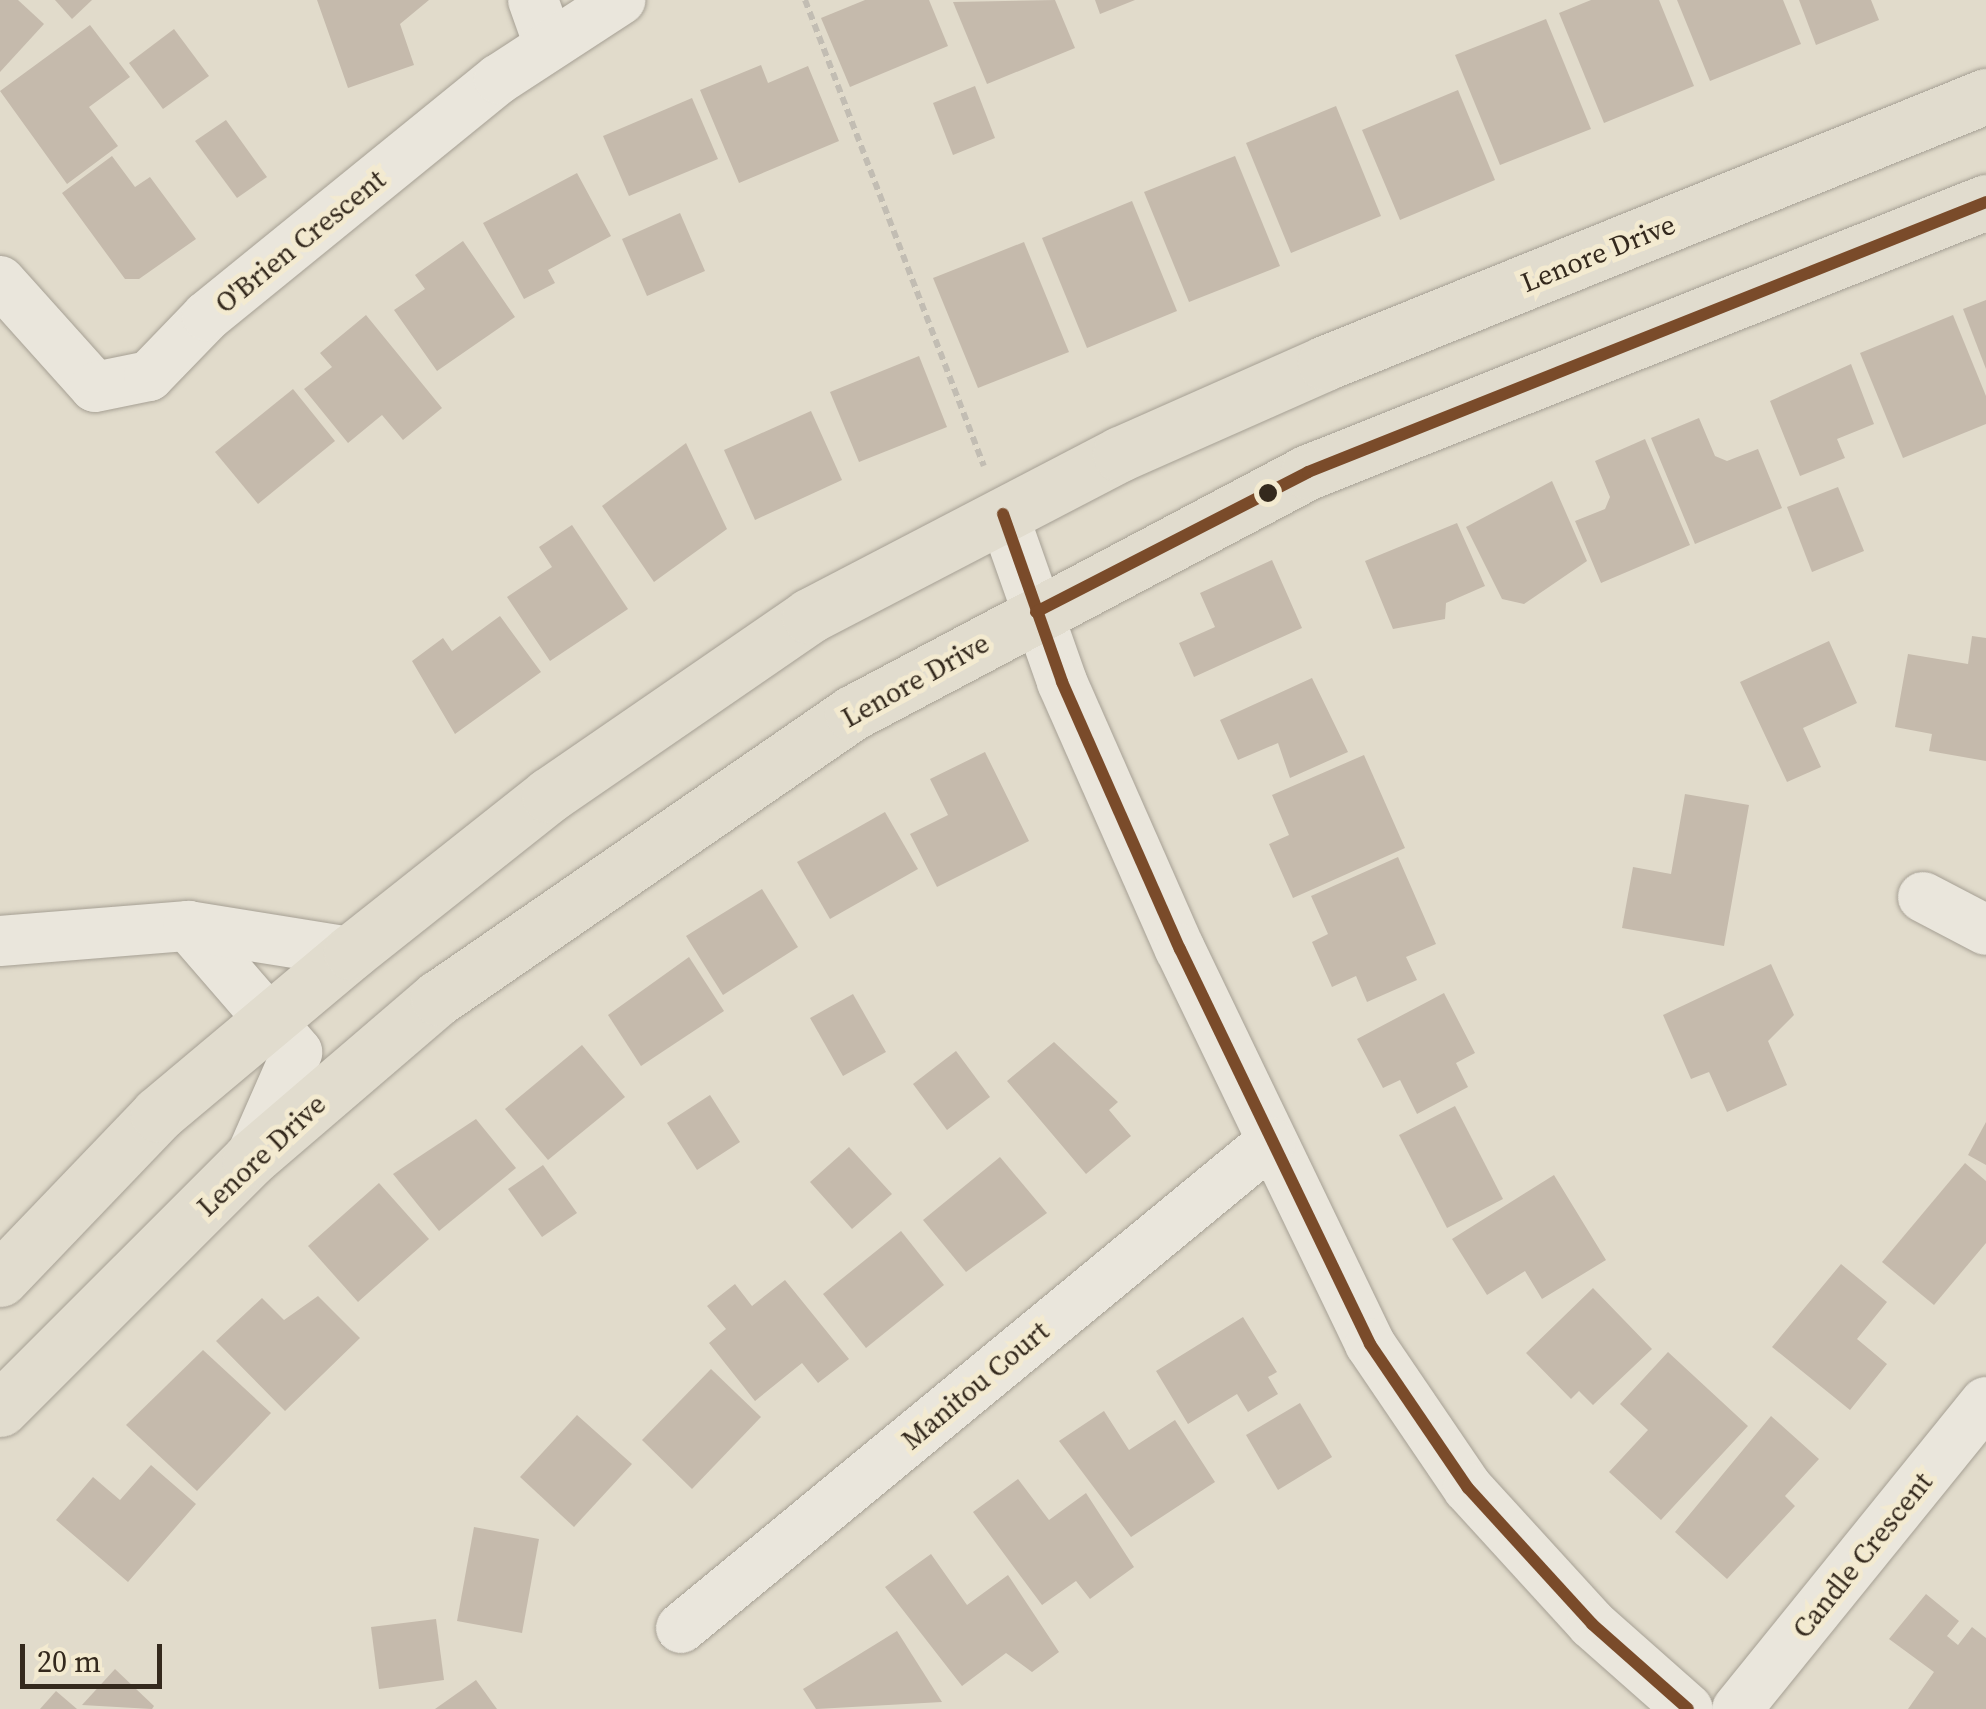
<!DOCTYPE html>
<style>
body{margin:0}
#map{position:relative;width:1986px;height:1709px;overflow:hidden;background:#e1dbcb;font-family:"Source Serif 4",serif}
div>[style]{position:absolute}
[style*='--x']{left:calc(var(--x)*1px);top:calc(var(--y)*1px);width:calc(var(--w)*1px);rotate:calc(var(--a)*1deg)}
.building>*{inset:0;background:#c5baac}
.path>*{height:6px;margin-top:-3px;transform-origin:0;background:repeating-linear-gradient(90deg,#c2bdb3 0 8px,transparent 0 13px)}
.roads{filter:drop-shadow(0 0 2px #a6a094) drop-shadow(0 0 2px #a6a094)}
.minor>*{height:50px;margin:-25px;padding:0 25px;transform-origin:25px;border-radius:25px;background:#eae6dc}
.major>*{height:55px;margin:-27.5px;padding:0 27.5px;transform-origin:27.5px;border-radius:27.5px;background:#e1dcce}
.bus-1>*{height:12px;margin:-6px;padding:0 6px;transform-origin:6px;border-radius:6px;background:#7a4b2a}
.dots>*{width:28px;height:28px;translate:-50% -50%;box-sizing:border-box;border:5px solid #f3ead0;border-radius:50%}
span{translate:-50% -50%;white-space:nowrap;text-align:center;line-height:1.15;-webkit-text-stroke:10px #f3ead0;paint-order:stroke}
.street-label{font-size:28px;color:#34291d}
.scale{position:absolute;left:20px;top:1644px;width:142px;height:45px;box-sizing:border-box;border:5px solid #34291d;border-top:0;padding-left:12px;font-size:30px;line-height:35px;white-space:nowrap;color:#34291d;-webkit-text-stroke:8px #f3ead0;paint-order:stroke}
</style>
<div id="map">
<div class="building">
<div style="clip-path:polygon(0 0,18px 0,44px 24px,0 72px)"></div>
<div style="clip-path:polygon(55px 0,92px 0,72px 19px)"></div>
<div style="clip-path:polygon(317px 0,429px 0,400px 24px,414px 65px,348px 88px)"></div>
<div style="clip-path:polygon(865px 0,929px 0,948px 46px,850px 87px,821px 18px)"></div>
<div style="clip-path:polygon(1055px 0,1075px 48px,987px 84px,953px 2px)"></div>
<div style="clip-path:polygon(1095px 0,1135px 0,1100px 14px)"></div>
<div style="clip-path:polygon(1591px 0,1659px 0,1694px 86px,1604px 123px,1559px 13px)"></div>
<div style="clip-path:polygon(1677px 0,1783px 0,1801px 44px,1710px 81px)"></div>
<div style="clip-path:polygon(1799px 0,1871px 0,1879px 20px,1816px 45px)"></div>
<div style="clip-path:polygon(1546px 19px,1591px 129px,1500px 165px,1455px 55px)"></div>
<div style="clip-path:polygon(90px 25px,130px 77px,89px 107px,118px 146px,67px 184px,0 91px)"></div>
<div style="clip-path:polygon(174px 29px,209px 76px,163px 109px,129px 63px)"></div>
<div style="clip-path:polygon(761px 65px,768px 83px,808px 66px,839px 141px,739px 183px,700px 90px)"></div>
<div style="clip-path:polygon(975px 86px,995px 138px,953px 155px,933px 103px)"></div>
<div style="clip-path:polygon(1458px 90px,1495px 180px,1400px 220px,1362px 130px)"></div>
<div style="clip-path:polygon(692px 98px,718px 159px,629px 196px,603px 136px)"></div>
<div style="clip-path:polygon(1336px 106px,1381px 216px,1291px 253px,1246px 143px)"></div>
<div style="clip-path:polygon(226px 120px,267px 177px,237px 198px,195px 141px)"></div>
<div style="clip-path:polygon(112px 156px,135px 187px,150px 177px,196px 239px,139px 279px,125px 279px,62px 193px)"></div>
<div style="clip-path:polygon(1235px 156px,1280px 266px,1189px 302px,1144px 192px)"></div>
<div style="clip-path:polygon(577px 173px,611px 236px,548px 270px,555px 283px,524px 299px,483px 223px)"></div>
<div style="clip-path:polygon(1132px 201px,1177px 311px,1087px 348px,1042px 238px)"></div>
<div style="clip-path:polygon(680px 213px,705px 271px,647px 296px,622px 239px)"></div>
<div style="clip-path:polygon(463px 241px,515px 317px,437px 371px,394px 310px,425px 289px,415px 275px)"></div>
<div style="clip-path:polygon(1024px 242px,1069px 352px,978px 388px,933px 278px)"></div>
<div style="clip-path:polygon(1986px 300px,1986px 369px,1963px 309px)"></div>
<div style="clip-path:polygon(366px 315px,442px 408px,403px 440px,382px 415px,348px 443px,304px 389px,332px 367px,320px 353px)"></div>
<div style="clip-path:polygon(1953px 315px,1986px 396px,1986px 424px,1903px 458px,1860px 353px)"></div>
<div style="clip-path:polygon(919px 356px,947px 427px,859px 462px,830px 392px)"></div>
<div style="clip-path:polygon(1851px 364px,1874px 424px,1837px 439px,1845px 458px,1800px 476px,1770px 401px)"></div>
<div style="clip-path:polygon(293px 389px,335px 441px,258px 504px,215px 452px)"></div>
<div style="clip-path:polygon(811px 411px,842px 480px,755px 520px,724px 450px)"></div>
<div style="clip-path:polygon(1699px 418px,1715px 456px,1727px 461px,1758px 449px,1782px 508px,1695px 544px,1651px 438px)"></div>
<div style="clip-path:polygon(1645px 439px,1690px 545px,1601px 583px,1575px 521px,1605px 509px,1610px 497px,1595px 461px)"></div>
<div style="clip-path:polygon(686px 443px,727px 529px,654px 582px,602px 506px)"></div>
<div style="clip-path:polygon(1552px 481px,1587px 561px,1524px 604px,1502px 599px,1466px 527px)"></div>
<div style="clip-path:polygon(1838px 487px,1864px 551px,1812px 572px,1787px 507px)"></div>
<div style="clip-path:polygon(1457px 523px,1485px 586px,1446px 603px,1445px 619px,1393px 629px,1365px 561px)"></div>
<div style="clip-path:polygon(572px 525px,628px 609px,550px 661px,507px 597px,552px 567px,539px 547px)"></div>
<div style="clip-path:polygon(1272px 560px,1302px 628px,1194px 677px,1179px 643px,1215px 627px,1200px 593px)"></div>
<div style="clip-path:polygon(500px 616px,541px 672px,455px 734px,412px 661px,443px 638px,452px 651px)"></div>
<div style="clip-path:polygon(1972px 636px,1986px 638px,1986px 761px,1929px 751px,1932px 734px,1895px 727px,1908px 654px,1968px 664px)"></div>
<div style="clip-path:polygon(1829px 641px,1857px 703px,1803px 728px,1821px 767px,1787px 782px,1740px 682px)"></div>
<div style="clip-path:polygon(1312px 678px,1348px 752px,1290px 778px,1278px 743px,1238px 760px,1220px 720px)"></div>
<div style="clip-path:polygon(985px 752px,1029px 841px,937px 887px,910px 834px,948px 815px,930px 779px)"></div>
<div style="clip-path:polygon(1364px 755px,1405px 848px,1293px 898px,1269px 844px,1289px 835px,1272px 795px)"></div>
<div style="clip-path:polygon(1685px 794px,1749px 805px,1724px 946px,1622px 928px,1633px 867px,1671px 874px)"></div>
<div style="clip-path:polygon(885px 812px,918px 869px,830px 919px,797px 862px)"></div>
<div style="clip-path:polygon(1398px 857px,1436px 944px,1406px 957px,1417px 980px,1367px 1002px,1356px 976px,1332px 987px,1312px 942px,1328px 934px,1311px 896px)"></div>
<div style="clip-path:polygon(762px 889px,798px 947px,723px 995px,686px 936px)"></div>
<div style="clip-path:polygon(689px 957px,724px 1011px,641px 1066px,608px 1015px)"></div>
<div style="clip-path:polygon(1771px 964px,1794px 1015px,1768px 1041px,1787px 1085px,1727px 1112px,1709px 1072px,1691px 1079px,1663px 1015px)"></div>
<div style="clip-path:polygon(1444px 993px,1475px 1053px,1456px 1063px,1468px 1087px,1417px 1114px,1400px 1080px,1383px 1088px,1357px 1039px)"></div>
<div style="clip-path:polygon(853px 994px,886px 1052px,843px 1076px,810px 1018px)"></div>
<div style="clip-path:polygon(1054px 1042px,1118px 1102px,1109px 1110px,1131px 1136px,1086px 1174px,1007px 1081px)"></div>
<div style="clip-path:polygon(582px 1045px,625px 1097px,548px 1160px,505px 1109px)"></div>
<div style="clip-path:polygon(956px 1051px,990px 1097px,947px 1130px,913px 1084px)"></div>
<div style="clip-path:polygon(710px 1095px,740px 1142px,697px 1170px,667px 1123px)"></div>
<div style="clip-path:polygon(1455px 1106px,1503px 1199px,1447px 1228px,1399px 1135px)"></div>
<div style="clip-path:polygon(476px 1119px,516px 1168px,439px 1231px,393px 1174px)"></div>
<div style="clip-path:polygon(1986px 1122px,1986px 1165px,1968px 1155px)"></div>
<div style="clip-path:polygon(849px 1147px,892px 1194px,852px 1229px,810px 1182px)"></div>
<div style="clip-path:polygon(1000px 1157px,1047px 1213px,966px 1272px,923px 1220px)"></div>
<div style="clip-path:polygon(1965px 1163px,1986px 1181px,1986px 1243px,1934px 1305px,1882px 1262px)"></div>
<div style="clip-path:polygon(543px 1165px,577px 1213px,542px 1237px,508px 1189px)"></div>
<div style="clip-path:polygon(1554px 1175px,1606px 1260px,1542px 1299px,1525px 1271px,1487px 1295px,1452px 1239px)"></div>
<div style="clip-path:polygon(379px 1183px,429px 1239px,358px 1302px,308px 1246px)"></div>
<div style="clip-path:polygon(901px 1231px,944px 1285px,866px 1348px,823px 1294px)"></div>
<div style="clip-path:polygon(1841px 1264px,1887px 1302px,1857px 1339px,1887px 1364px,1850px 1410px,1772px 1347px)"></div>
<div style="clip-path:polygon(785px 1280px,849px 1359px,818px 1383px,802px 1363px,755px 1401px,709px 1343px,726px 1329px,707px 1306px,735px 1284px,752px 1306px)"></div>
<div style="clip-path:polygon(1593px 1288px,1652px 1349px,1593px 1405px,1579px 1391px,1571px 1399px,1526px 1353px)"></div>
<div style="clip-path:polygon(318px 1296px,360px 1338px,285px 1411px,216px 1341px,262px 1298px,284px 1320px)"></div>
<div style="clip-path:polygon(1243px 1317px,1277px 1372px,1268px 1377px,1278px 1394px,1248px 1412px,1237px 1394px,1188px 1424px,1156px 1371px)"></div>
<div style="clip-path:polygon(203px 1350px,271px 1413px,197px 1491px,126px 1425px)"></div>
<div style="clip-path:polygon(1668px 1352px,1748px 1426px,1661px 1520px,1609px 1472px,1648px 1430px,1620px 1404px)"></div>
<div style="clip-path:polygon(711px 1369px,761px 1417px,692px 1489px,642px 1440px)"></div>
<div style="clip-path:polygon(1300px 1403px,1332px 1457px,1278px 1490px,1246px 1435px)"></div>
<div style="clip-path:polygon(1104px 1411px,1129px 1450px,1175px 1420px,1215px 1482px,1131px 1537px,1059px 1441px)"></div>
<div style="clip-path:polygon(577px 1415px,632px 1464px,574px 1527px,520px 1477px)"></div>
<div style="clip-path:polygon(1771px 1416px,1819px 1459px,1785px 1496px,1795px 1506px,1727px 1579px,1675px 1532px)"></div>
<div style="clip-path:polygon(151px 1465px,196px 1504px,128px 1582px,56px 1520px,93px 1477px,120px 1500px)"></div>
<div style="clip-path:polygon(1018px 1479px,1049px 1520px,1086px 1493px,1134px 1567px,1090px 1599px,1076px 1581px,1042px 1605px,973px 1512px)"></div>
<div style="clip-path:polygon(474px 1527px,539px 1539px,522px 1633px,457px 1621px)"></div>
<div style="clip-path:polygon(931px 1554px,967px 1605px,1008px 1575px,1059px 1652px,1032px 1672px,1006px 1653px,962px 1686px,885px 1587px)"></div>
<div style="clip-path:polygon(1926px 1594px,1959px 1621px,1947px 1636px,1958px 1645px,1972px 1627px,1986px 1638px,1986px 1709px,1908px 1709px,1934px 1672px,1889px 1639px)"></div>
<div style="clip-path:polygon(436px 1619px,444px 1680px,379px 1689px,371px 1627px)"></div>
<div style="clip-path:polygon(897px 1631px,942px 1702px,816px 1709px,803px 1689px)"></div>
<div style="clip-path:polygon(115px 1669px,154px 1706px,152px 1709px,82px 1705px)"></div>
<div style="clip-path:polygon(476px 1680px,497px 1709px,435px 1709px)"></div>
<div style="clip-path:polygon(56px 1691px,77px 1709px,40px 1709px)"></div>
</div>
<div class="path">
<div style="--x:805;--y:0;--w:499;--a:69"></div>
</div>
<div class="roads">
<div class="minor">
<div style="--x:533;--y:0;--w:48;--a:70.4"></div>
<div style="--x:0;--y:281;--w:142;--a:48.1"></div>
<div style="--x:95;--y:387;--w:55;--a:-11.5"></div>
<div style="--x:149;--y:376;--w:83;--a:-46"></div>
<div style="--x:207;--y:316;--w:376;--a:-39.1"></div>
<div style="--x:499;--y:79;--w:145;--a:-33.1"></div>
<div style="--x:1003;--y:514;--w:178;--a:70.6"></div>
<div style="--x:1062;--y:682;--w:292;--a:66.2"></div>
<div style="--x:1180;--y:949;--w:438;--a:64.3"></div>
<div style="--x:1370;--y:1344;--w:174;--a:55.8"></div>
<div style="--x:1468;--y:1488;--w:184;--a:47.6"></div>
<div style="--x:1592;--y:1624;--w:128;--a:41.5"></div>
<div style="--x:1923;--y:897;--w:71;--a:27.6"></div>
<div style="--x:188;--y:926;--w:167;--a:49.1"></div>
<div style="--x:297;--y:1052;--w:117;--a:113.7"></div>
<div style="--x:0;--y:941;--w:189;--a:-4.6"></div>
<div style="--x:188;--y:926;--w:165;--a:9.1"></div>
<div style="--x:681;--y:1628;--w:764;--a:-39.48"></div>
<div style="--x:1737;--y:1709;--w:395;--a:-51"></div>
</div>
<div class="major">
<div style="--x:0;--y:1279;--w:228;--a:-46.2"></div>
<div style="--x:158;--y:1114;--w:252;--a:-40"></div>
<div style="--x:351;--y:952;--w:253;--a:-38.4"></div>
<div style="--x:549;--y:795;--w:316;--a:-34.5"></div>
<div style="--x:809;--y:616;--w:351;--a:-27.5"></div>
<div style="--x:1120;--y:454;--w:224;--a:-23.9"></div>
<div style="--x:1325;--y:363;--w:713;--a:-22"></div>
<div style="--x:0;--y:1409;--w:354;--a:-45"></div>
<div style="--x:250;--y:1159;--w:248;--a:-40.6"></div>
<div style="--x:438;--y:998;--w:503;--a:-34.54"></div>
<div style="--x:852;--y:713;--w:516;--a:-27.86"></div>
<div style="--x:1308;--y:472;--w:730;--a:-21.71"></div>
</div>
</div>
<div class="bus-1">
<div style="--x:1003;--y:514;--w:178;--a:70.6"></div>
<div style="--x:1062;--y:682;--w:292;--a:66.2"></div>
<div style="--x:1180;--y:949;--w:438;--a:64.3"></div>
<div style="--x:1370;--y:1344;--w:174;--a:55.8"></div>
<div style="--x:1468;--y:1488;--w:184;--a:47.6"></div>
<div style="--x:1592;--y:1624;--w:128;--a:41.5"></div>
<div style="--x:1036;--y:612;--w:306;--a:-27.2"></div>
<div style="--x:1308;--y:472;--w:730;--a:-21.71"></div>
</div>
<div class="dots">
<div style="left:1268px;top:493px;background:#34291d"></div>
</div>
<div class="street-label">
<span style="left:300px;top:241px;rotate:-39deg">O'Brien Crescent</span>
<span style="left:1598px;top:253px;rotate:-22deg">Lenore Drive</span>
<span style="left:915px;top:680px;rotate:-29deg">Lenore Drive</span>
<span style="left:261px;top:1155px;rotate:-43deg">Lenore Drive</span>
<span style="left:975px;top:1385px;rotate:-40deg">Manitou Court</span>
<span style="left:1862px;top:1555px;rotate:-51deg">Candle Crescent</span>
</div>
<div class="scale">20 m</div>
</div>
